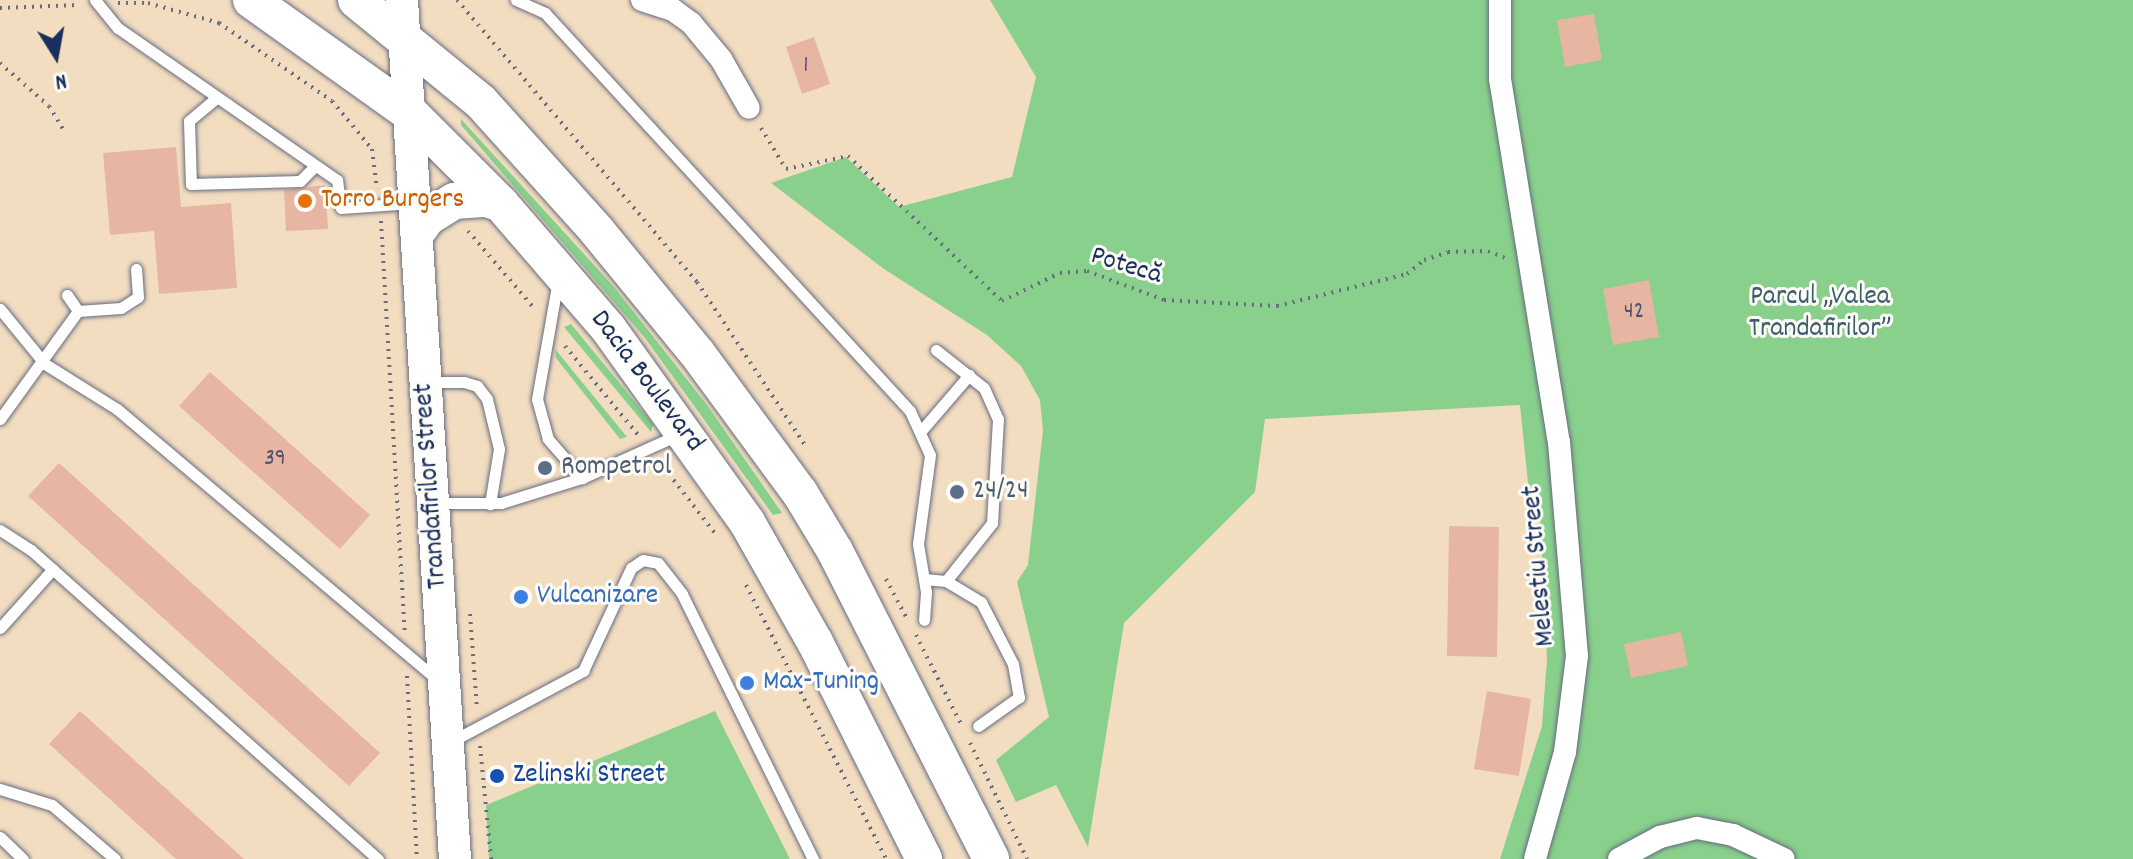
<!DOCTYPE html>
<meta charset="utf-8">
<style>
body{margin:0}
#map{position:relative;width:2133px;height:859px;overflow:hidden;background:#f3ddc0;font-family:Dekko,sans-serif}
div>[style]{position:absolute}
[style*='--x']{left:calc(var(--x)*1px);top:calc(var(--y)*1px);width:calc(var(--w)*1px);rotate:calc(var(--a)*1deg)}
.green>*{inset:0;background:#88d08b}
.building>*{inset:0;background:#e6b6a2}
.path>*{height:4px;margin-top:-2px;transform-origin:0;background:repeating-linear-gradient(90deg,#676c80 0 2px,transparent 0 8px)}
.roads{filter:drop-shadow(0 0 2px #676c80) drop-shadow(0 0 2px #676c80)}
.service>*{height:11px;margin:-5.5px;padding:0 5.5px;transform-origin:5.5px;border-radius:5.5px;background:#fff}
.minor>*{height:22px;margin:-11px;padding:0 11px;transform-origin:11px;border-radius:11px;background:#fff}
.secondary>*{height:32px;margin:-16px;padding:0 16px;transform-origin:16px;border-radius:16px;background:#fff}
.trunk>*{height:36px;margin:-18px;padding:0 18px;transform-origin:18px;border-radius:18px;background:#fff}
.dots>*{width:22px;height:22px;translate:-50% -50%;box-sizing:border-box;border:4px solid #fdfcf7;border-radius:50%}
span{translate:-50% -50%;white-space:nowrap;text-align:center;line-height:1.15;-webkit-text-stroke:6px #fdfcf7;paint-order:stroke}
.number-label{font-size:24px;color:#4e516f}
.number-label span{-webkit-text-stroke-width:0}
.food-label{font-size:28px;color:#c56008}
.left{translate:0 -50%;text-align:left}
.street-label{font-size:28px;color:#1b2f5e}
.park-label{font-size:28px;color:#3c5f6c}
.service-label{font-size:28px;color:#4e5e75}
.shop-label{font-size:28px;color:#366cbe}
.transit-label{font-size:28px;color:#164399}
.north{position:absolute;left:16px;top:16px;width:80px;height:80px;-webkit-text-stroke:6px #fdfcf7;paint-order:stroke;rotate:169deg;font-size:22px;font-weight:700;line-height:32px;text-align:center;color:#1b2f5e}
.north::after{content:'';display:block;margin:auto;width:28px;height:36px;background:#1b2f5e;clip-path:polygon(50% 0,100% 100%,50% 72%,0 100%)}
</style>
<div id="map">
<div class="green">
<div style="clip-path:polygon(990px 0,2133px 0,2133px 859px,1500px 859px,1542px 726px,1547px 659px,1540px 513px,1529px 492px,1520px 405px,1265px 419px,1255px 492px,1124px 623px,1088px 847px,1056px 785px,1016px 802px,996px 760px,1049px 717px,1017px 582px,1028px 565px,1043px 430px,1040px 400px,1021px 366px,987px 335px,884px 269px,771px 183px,846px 157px,899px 207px,1012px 177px,1036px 77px)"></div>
<div style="clip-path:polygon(461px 119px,614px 287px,707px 405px,782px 513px,773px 515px,645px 338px,461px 125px)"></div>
<div style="clip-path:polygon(571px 324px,653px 424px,651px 432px,564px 327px)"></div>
<div style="clip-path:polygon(555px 349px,627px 437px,620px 439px,556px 358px)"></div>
<div style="clip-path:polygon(715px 711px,790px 859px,489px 859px,486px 805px)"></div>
</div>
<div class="building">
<div style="clip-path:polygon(1594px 14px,1602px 60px,1565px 67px,1557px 20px)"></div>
<div style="clip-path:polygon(814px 37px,830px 84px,802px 94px,786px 47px)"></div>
<div style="clip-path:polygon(176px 147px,181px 207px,231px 203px,237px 288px,159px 294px,154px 231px,110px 235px,103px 153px)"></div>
<div style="clip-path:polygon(325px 185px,328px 229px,286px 231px,284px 190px)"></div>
<div style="clip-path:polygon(1649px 280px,1659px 337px,1613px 345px,1603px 289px)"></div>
<div style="clip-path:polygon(210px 372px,370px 515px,340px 549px,179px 406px)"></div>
<div style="clip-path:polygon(59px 463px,380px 753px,349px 786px,28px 496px)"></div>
<div style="clip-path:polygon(1449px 526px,1499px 527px,1497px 657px,1447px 656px)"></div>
<div style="clip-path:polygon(1681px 632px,1688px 666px,1631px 678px,1624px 644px)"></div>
<div style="clip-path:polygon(1487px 691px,1531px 699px,1519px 776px,1474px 769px)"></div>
<div style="clip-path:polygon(80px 711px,244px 859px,176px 859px,49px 744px)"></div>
</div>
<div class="path">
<div style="--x:457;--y:0;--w:370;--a:49.6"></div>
<div style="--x:697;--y:282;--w:196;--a:56.5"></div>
<div style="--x:118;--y:3;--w:30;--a:0"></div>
<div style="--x:148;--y:3;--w:74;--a:15.7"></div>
<div style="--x:219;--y:23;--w:137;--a:34.6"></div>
<div style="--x:332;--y:101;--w:62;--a:50.2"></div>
<div style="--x:372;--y:149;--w:40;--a:82.9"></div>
<div style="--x:0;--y:8;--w:78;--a:-2.2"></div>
<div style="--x:0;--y:63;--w:65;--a:41.3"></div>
<div style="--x:49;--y:106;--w:27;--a:59"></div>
<div style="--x:761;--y:128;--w:48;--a:58.6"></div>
<div style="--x:786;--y:169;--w:63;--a:-11.8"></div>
<div style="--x:848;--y:156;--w:212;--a:43.3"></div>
<div style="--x:1002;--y:301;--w:64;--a:-25.8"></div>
<div style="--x:1060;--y:273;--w:27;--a:-4"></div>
<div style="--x:1087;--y:271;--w:82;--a:20.6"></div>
<div style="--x:1164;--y:300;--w:113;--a:3"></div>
<div style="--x:1277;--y:306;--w:134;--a:-13.8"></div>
<div style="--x:1407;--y:274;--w:22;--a:-39"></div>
<div style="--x:1424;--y:260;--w:25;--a:-18"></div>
<div style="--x:1448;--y:252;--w:40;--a:-1.4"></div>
<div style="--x:1488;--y:251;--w:18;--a:22"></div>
<div style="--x:381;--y:221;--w:412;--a:86.7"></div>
<div style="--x:468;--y:231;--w:101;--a:49.4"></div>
<div style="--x:565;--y:346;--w:115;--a:50.6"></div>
<div style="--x:659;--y:461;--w:95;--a:52.3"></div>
<div style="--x:886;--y:579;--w:43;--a:62.2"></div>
<div style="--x:746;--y:585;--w:308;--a:62.9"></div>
<div style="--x:470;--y:614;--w:95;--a:85.8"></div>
<div style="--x:916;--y:635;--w:100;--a:63.2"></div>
<div style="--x:407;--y:676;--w:183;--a:86.9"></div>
<div style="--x:970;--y:743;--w:129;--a:63.8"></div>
<div style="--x:480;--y:746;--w:114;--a:84.4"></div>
</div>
<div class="roads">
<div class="service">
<div style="--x:95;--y:0;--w:36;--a:51"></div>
<div style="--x:118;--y:28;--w:267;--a:34.8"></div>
<div style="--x:337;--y:180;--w:28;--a:82"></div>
<div style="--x:341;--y:208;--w:71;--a:-4"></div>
<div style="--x:516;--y:0;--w:32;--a:24"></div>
<div style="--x:545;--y:13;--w:540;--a:47.48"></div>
<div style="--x:910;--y:411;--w:48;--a:65.6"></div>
<div style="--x:930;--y:455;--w:90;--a:97.7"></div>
<div style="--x:918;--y:544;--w:49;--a:80.5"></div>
<div style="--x:926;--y:592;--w:28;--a:94"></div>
<div style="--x:215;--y:99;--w:34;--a:140"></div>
<div style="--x:189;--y:121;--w:63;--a:88.2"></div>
<div style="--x:191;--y:184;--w:109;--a:-1.6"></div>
<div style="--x:300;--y:181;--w:21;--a:-45"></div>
<div style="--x:558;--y:280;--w:121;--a:100"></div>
<div style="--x:537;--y:399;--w:41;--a:74.6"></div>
<div style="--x:548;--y:439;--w:52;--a:48.9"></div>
<div style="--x:67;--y:295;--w:19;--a:55"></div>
<div style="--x:78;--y:311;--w:43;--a:-4"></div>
<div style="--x:121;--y:308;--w:20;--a:-33"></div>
<div style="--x:138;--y:297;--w:28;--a:-94"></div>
<div style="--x:0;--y:309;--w:71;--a:50.7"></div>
<div style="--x:45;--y:364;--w:85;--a:32"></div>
<div style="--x:117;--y:409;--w:418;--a:40.2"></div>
<div style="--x:936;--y:350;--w:61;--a:38.4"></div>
<div style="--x:984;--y:388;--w:34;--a:66"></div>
<div style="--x:998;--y:419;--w:104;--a:93.3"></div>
<div style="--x:992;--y:523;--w:74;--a:128.4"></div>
<div style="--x:429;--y:382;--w:35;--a:0"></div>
<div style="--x:464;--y:382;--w:14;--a:17"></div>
<div style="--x:477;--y:386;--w:16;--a:52"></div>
<div style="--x:487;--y:399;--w:51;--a:76.5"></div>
<div style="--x:499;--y:449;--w:56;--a:99.3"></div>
<div style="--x:0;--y:419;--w:133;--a:-54.2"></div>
<div style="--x:921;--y:431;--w:74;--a:-49.4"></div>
<div style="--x:435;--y:503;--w:66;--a:0"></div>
<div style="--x:501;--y:503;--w:85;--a:-17.2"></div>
<div style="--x:582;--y:478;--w:107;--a:-24.2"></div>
<div style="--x:0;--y:530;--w:37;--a:33"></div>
<div style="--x:31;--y:550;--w:465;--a:41.7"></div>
<div style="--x:924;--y:579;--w:22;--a:5"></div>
<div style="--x:946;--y:581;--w:41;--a:31"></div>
<div style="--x:981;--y:602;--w:70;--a:62.7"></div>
<div style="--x:1013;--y:664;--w:34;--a:80"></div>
<div style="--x:1019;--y:697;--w:50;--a:144.7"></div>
<div style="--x:0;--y:628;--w:79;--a:-48.1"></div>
<div style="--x:452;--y:741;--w:149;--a:-28.1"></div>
<div style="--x:583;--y:671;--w:114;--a:-65"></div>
<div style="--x:631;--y:568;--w:14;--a:-34"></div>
<div style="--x:643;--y:560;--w:15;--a:11"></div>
<div style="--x:658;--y:563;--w:39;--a:52"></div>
<div style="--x:682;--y:594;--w:296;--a:63.7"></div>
<div style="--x:0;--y:789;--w:54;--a:17.1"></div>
<div style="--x:52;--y:805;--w:83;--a:40.6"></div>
<div style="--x:0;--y:837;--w:32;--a:44"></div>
</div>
<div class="minor">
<div style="--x:642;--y:0;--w:33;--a:18"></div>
<div style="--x:673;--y:10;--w:22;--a:36"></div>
<div style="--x:691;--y:23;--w:47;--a:50.2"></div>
<div style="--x:721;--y:59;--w:56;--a:60.3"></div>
<div style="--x:1500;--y:0;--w:79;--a:90"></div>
<div style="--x:1500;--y:79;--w:368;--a:80.8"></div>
<div style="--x:1559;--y:442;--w:215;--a:85.2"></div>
<div style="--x:1577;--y:656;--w:97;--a:97.1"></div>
<div style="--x:1565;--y:752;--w:111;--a:105.7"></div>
<div style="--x:1619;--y:859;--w:47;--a:-28.2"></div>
<div style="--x:1660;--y:837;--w:38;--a:-14"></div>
<div style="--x:1697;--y:828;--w:37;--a:11"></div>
<div style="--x:1733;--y:835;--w:56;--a:25.2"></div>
</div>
<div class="secondary">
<div style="--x:402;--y:0;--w:861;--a:86.47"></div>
</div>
<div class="trunk">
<div style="--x:251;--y:0;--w:196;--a:35.5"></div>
<div style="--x:411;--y:114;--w:127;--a:45"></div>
<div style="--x:501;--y:204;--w:164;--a:49.2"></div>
<div style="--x:608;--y:328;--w:239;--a:54.4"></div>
<div style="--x:747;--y:522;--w:138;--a:60.5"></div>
<div style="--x:815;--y:642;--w:243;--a:63.3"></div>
<div style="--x:356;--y:0;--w:161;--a:39.2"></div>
<div style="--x:481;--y:102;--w:173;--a:48"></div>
<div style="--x:597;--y:231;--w:158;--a:50.7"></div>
<div style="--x:697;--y:353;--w:174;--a:53.7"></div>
<div style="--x:800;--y:493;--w:68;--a:58.9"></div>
<div style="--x:835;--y:551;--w:345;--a:63.1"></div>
<div style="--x:418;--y:231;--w:16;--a:-55"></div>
<div style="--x:427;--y:218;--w:32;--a:-32"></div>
<div style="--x:454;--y:201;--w:32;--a:-4"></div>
<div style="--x:486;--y:199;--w:16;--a:18"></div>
</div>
</div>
<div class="dots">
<div style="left:305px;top:201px;background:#e8710a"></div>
<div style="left:545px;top:468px;background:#5c6f8a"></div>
<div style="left:957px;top:492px;background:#5c6f8a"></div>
<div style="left:521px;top:597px;background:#3f7fe0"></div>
<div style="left:747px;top:683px;background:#3f7fe0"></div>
<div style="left:497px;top:776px;background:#1a4fb4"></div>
</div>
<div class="number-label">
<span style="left:806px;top:67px">1</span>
<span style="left:1634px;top:313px">42</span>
<span style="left:275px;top:460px">39</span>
</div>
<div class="food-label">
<span class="left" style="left:321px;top:201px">Torro Burgers</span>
</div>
<div class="street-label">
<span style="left:1126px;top:267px;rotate:17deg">Potecă</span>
<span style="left:646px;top:382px;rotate:53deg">Dacia Boulevard</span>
<span style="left:432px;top:486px;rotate:-94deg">Trandafirilor Street</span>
<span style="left:1540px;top:566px;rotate:-95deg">Melestiu Street</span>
</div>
<div class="park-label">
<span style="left:1820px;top:314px">Parcul „Valea<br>Trandafirilor”</span>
</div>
<div class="service-label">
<span class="left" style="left:561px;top:468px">Rompetrol</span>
<span class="left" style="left:973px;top:492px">24/24</span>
</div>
<div class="shop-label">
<span class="left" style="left:537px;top:597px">Vulcanizare</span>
<span class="left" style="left:763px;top:683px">Max-Tuning</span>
</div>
<div class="transit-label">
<span class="left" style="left:513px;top:776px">Zelinski Street</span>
</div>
<div class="north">N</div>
</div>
